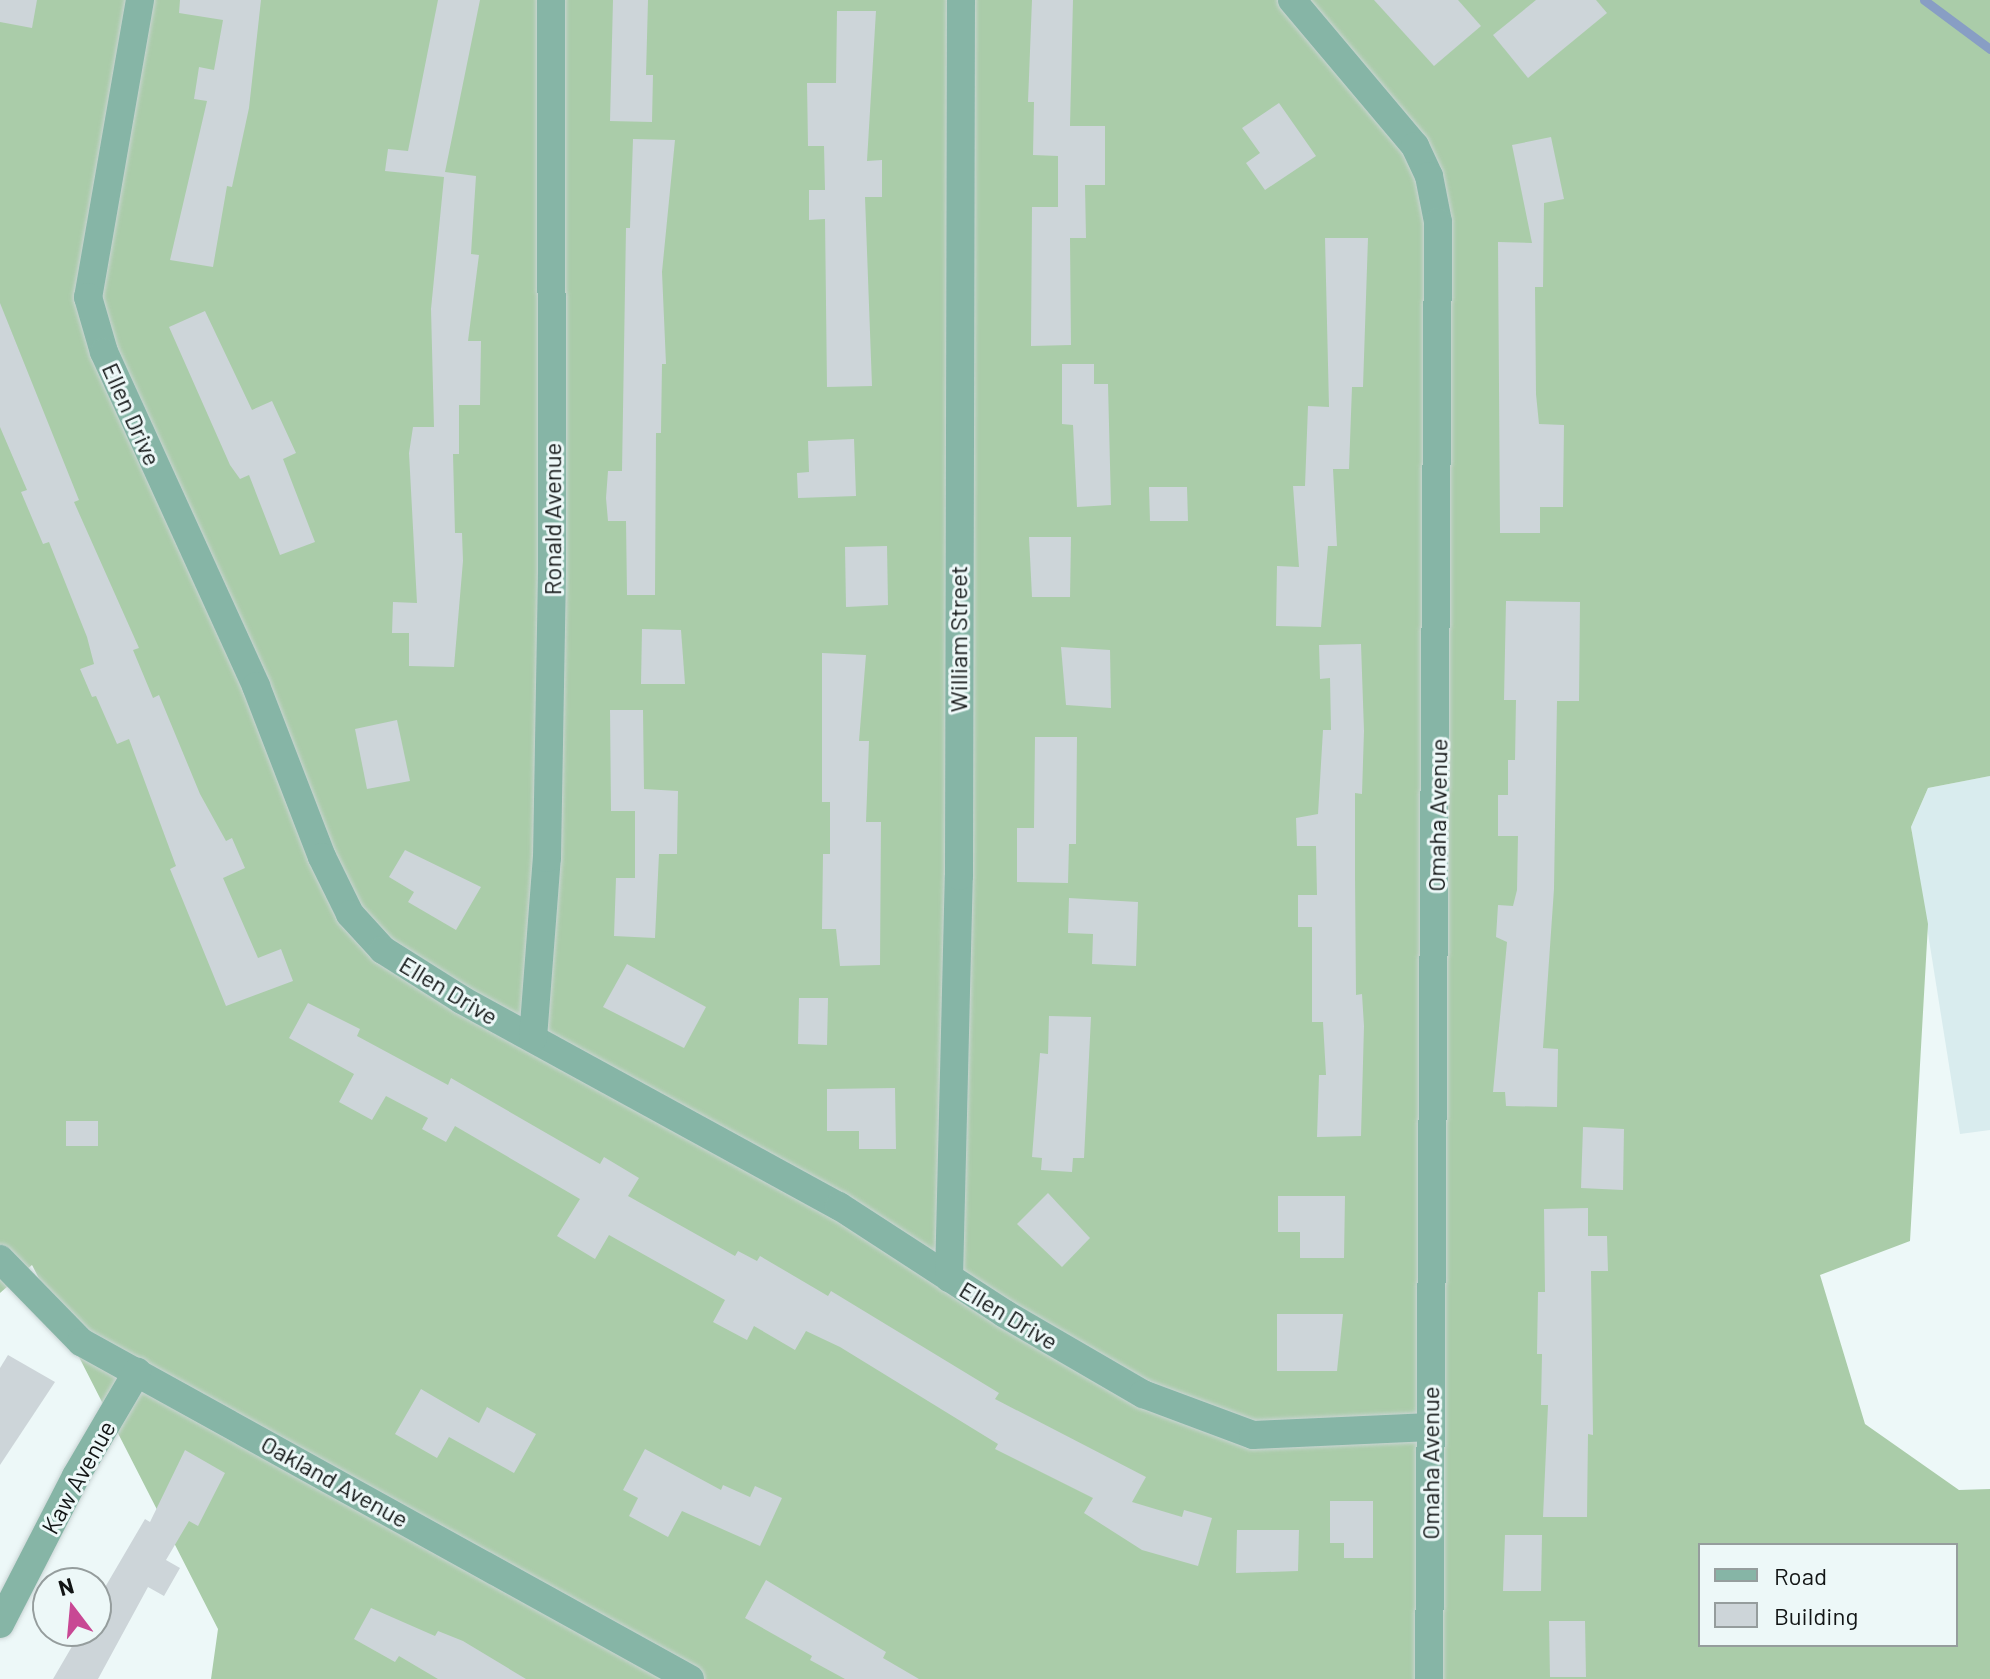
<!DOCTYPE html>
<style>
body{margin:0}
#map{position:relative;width:1990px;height:1679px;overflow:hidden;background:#edf8f8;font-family:Barlow,sans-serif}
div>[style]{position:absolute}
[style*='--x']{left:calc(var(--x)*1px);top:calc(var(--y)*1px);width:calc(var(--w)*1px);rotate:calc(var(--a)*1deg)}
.built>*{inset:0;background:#d9ecee}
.forest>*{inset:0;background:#aacca9}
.stream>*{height:9px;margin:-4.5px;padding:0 4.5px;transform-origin:4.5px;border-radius:4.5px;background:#889ec4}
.building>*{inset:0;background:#cdd5d9}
.roads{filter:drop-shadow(0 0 2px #cad4d4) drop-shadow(0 0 2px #cad4d4)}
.street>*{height:28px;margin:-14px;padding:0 14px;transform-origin:14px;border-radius:14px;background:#86b5a6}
span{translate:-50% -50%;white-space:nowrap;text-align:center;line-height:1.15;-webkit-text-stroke:6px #edf8f8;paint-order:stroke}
.street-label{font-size:24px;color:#121515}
.legend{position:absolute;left:1698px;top:1543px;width:260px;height:104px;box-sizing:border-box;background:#edf8f8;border:2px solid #959d9d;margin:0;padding:10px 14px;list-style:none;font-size:24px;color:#121515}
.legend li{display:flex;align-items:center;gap:16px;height:40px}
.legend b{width:40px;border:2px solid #959d9d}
.north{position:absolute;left:32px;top:1567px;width:80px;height:80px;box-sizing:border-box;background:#edf8f8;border:2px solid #959d9d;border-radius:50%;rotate:344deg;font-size:22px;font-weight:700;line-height:32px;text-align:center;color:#121515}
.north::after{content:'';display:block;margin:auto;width:28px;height:36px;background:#c84894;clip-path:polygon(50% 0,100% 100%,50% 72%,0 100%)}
</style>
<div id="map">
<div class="built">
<div style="clip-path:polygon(1990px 776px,1990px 1130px,1960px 1134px,1911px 827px,1928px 788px)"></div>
</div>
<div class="forest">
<div style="clip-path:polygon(evenodd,0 0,1990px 0,1990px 776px,1928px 788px,1911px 827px,1928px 924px,1910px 1241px,1820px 1275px,1865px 1424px,1959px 1490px,1990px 1489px,1990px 1679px,211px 1679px,218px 1629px,32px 1265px,0 1293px,0 0,1700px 1545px,1956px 1545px,1956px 1645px,1700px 1645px,1700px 1545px)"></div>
</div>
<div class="stream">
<div style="--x:1924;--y:0;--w:82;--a:36.6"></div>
</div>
<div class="building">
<div style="clip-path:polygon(0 0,37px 0,32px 28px,0 22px)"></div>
<div style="clip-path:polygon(180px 0,261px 0,249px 108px,232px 187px,227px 186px,213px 267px,170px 260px,207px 101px,194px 99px,199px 67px,214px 70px,223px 20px,179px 13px)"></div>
<div style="clip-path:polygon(438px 0,480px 0,445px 172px,476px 176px,471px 254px,479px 255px,468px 341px,481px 341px,480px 405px,459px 405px,459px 454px,453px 454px,455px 533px,462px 533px,463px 561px,454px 667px,409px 666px,409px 633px,392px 633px,393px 602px,417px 603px,409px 453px,413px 427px,434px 427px,431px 309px,444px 177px,385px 171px,388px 149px,408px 151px)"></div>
<div style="clip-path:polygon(613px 0,648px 0,646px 75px,653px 75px,652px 122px,610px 121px)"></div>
<div style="clip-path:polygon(1032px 0,1073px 0,1070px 126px,1105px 126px,1105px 185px,1085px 185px,1086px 238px,1070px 238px,1071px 345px,1031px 346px,1032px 207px,1058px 207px,1058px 156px,1033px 155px,1034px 102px,1028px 102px)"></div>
<div style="clip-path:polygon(1374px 0,1458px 0,1481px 26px,1434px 66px)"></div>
<div style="clip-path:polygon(1536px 0,1596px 0,1607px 13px,1528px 78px,1493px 35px)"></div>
<div style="clip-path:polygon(837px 11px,876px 11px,867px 161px,882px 160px,882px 197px,865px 197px,872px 386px,827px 387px,825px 219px,809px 220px,809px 190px,825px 190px,824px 146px,808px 146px,807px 83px,836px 83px)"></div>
<div style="clip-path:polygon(1279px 103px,1316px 156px,1265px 190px,1246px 163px,1260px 153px,1242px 128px)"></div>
<div style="clip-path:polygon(1551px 137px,1564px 199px,1544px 203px,1543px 287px,1535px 287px,1536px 394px,1539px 424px,1564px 425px,1563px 507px,1540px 507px,1540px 533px,1500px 533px,1498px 242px,1532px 243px,1512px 145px)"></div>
<div style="clip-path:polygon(633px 139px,675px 140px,662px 272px,666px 364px,662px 364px,661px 433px,656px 433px,655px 595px,627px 595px,626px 521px,608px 521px,606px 498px,608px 471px,622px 471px,626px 228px,630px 228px)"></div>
<div style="clip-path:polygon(1325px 238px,1368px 238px,1363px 387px,1352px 387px,1349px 469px,1333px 469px,1337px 546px,1328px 546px,1321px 627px,1276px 626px,1277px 566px,1299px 567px,1293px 486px,1305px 486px,1308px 406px,1329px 407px)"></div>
<div style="clip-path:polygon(0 303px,79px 500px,74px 502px,139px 648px,133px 650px,153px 698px,159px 695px,200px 794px,226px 841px,232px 838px,245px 868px,223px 878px,258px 958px,281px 949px,293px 981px,226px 1006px,170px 869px,176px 866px,129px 739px,117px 744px,96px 696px,92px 697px,80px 669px,94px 664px,87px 637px,49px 542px,43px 544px,21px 492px,27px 490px,0 427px)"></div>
<div style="clip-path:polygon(205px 311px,252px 410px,272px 401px,296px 453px,283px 459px,315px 542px,280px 555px,249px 475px,240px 479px,230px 465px,169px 327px)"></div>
<div style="clip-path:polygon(1062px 364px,1094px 364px,1094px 384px,1108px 384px,1111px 505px,1077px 507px,1073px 425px,1062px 424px)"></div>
<div style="clip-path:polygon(854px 439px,856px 496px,798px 498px,797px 473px,809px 472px,808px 441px)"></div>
<div style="clip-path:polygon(1149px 487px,1187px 487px,1188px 521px,1150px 521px)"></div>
<div style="clip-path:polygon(1029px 537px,1071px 537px,1070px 597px,1032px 597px)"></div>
<div style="clip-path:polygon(887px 546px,888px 605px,846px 607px,845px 547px)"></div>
<div style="clip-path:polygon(1506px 601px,1580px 602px,1579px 701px,1557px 701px,1554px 889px,1543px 1048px,1558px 1049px,1557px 1107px,1506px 1106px,1505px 1092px,1493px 1092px,1507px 942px,1496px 937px,1498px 905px,1513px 906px,1517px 890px,1518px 836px,1498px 836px,1498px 795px,1508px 795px,1508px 760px,1515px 760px,1516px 700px,1504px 700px)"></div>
<div style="clip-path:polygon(642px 629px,681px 630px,685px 684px,641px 684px)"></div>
<div style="clip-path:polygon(1361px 644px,1364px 731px,1362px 794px,1355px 793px,1355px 876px,1356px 995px,1362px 994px,1364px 1026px,1361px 1136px,1317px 1137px,1319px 1075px,1326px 1075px,1323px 1022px,1312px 1022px,1312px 927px,1298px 927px,1298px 895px,1317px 895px,1316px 846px,1297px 846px,1296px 818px,1318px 814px,1323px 730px,1331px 730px,1330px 678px,1320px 679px,1319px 645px)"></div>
<div style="clip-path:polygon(1061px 647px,1110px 650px,1111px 708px,1066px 705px)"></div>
<div style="clip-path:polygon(822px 653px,866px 655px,859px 741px,869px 741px,866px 822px,881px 822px,880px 965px,840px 966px,836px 929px,822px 929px,823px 854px,830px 854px,830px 802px,822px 802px)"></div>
<div style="clip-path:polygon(610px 710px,643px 710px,644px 789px,678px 791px,677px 854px,659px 854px,655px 938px,614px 936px,616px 878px,635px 878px,635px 811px,611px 811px)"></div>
<div style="clip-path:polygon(397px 720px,410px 781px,367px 789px,355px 729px)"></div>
<div style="clip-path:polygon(1035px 737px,1077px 737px,1076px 844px,1069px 844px,1068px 883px,1017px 882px,1017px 828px,1034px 828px)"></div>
<div style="clip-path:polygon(405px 850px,481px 887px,456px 930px,408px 902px,414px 892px,389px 877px)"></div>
<div style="clip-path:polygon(1069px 898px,1138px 902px,1136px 966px,1092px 964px,1093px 934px,1068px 933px)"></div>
<div style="clip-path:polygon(627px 964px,706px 1007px,684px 1048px,603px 1007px)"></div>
<div style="clip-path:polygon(799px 998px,828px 998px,827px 1045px,798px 1044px)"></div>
<div style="clip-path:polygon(308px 1003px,360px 1029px,357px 1036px,448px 1085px,451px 1078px,600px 1164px,604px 1157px,639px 1178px,628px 1196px,735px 1256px,738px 1251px,757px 1261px,760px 1256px,828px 1296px,831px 1291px,999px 1393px,995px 1399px,1146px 1477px,1132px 1502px,1182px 1517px,1184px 1510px,1212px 1518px,1198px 1566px,1142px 1550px,1084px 1513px,1093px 1498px,995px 1449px,998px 1444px,840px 1347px,806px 1331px,795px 1350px,754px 1326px,747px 1340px,713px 1322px,725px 1300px,609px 1235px,595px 1259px,557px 1236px,580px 1199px,455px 1126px,446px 1142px,422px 1129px,428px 1118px,386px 1096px,372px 1120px,339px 1102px,354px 1074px,289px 1038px)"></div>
<div style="clip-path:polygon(1049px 1016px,1091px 1017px,1084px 1158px,1073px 1158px,1072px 1172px,1041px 1170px,1042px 1158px,1032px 1157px,1040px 1053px,1048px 1054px)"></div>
<div style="clip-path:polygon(895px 1088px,896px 1149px,859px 1149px,859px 1131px,827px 1131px,827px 1089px)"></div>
<div style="clip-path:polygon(66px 1121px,98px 1121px,98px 1146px,66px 1146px)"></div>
<div style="clip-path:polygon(1583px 1127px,1624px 1129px,1623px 1190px,1581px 1188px)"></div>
<div style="clip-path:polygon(1048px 1193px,1090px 1238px,1062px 1267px,1017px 1224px)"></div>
<div style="clip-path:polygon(1278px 1196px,1345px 1196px,1344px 1258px,1300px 1258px,1300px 1232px,1278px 1232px)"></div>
<div style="clip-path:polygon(1588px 1208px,1588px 1236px,1607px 1236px,1608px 1271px,1591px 1271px,1593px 1435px,1588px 1434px,1587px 1517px,1543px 1517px,1548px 1405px,1541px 1405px,1542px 1354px,1537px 1354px,1538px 1292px,1545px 1292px,1544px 1209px)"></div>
<div style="clip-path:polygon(1277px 1314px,1343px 1314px,1337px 1371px,1277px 1371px)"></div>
<div style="clip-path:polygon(8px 1355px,55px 1382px,0 1465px,0 1368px)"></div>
<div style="clip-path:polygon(421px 1389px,479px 1423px,487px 1407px,536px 1434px,514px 1473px,449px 1437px,437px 1458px,395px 1434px)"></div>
<div style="clip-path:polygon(645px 1449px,721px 1490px,723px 1485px,750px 1497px,755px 1486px,782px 1498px,760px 1546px,682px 1511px,668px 1537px,629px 1516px,638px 1498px,623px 1490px)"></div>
<div style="clip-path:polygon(185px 1450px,225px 1473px,198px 1526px,189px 1521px,166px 1560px,180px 1568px,164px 1596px,148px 1587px,98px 1679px,53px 1679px,81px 1631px,96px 1631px,96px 1585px,104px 1589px,145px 1519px,150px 1522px)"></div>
<div style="clip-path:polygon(1330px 1501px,1373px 1501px,1373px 1558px,1344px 1558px,1344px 1543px,1330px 1543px)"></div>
<div style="clip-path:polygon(1237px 1530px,1299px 1530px,1298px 1571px,1236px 1573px)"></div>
<div style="clip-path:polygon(1505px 1535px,1542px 1535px,1541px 1591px,1503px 1591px)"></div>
<div style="clip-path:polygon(766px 1580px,886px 1652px,883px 1658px,919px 1679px,845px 1679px,810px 1660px,812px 1656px,745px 1618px)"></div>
<div style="clip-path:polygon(371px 1608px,435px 1636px,438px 1631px,463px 1641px,526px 1679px,438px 1679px,399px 1656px,395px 1662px,354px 1639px)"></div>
<div style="clip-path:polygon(1549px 1621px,1585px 1621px,1586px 1677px,1550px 1677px)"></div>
</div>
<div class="roads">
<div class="street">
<div style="--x:140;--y:0;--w:302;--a:99.9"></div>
<div style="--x:88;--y:297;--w:57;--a:73.8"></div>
<div style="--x:104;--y:352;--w:367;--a:65.5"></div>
<div style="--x:256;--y:686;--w:183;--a:68.9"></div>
<div style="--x:322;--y:857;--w:64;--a:63.8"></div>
<div style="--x:350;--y:914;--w:49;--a:47.5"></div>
<div style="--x:383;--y:950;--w:93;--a:32.3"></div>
<div style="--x:462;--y:1000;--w:430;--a:28.7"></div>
<div style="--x:839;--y:1206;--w:198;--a:33"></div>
<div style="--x:1005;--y:1314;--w:160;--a:30.1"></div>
<div style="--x:1143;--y:1394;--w:117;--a:20.4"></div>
<div style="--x:1253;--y:1435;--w:178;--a:-2.6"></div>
<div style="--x:1292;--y:0;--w:191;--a:49.9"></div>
<div style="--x:1415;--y:146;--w:33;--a:65"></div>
<div style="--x:1429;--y:176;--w:47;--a:78.9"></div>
<div style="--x:1438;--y:222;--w:1457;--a:90.35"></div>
<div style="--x:533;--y:1038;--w:181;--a:-85.6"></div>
<div style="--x:547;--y:858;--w:284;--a:-89"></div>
<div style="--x:552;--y:574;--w:574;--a:-90.1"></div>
<div style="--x:0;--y:1259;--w:116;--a:45.7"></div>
<div style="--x:81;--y:1342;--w:696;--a:28.96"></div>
<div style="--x:949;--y:1278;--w:402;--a:-88.6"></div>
<div style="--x:959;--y:876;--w:876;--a:-89.87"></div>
<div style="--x:0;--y:1624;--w:166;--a:-62.8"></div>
<div style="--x:76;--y:1476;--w:121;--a:-59.6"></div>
</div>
</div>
<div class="street-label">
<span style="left:132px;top:414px;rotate:66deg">Ellen Drive</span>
<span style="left:552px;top:519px;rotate:-90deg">Ronald Avenue</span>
<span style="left:958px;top:639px;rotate:-90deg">William Street</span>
<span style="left:1437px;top:815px;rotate:-89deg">Omaha Avenue</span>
<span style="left:449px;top:990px;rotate:31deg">Ellen Drive</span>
<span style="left:1009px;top:1315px;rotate:31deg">Ellen Drive</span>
<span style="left:1430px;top:1463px;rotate:-90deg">Omaha Avenue</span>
<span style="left:78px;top:1477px;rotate:-61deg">Kaw Avenue</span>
<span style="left:335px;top:1481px;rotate:29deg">Oakland Avenue</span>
</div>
<ul class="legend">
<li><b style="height:10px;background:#86b5a6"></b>Road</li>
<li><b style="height:22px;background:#cdd5d9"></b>Building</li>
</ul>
<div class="north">N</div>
</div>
